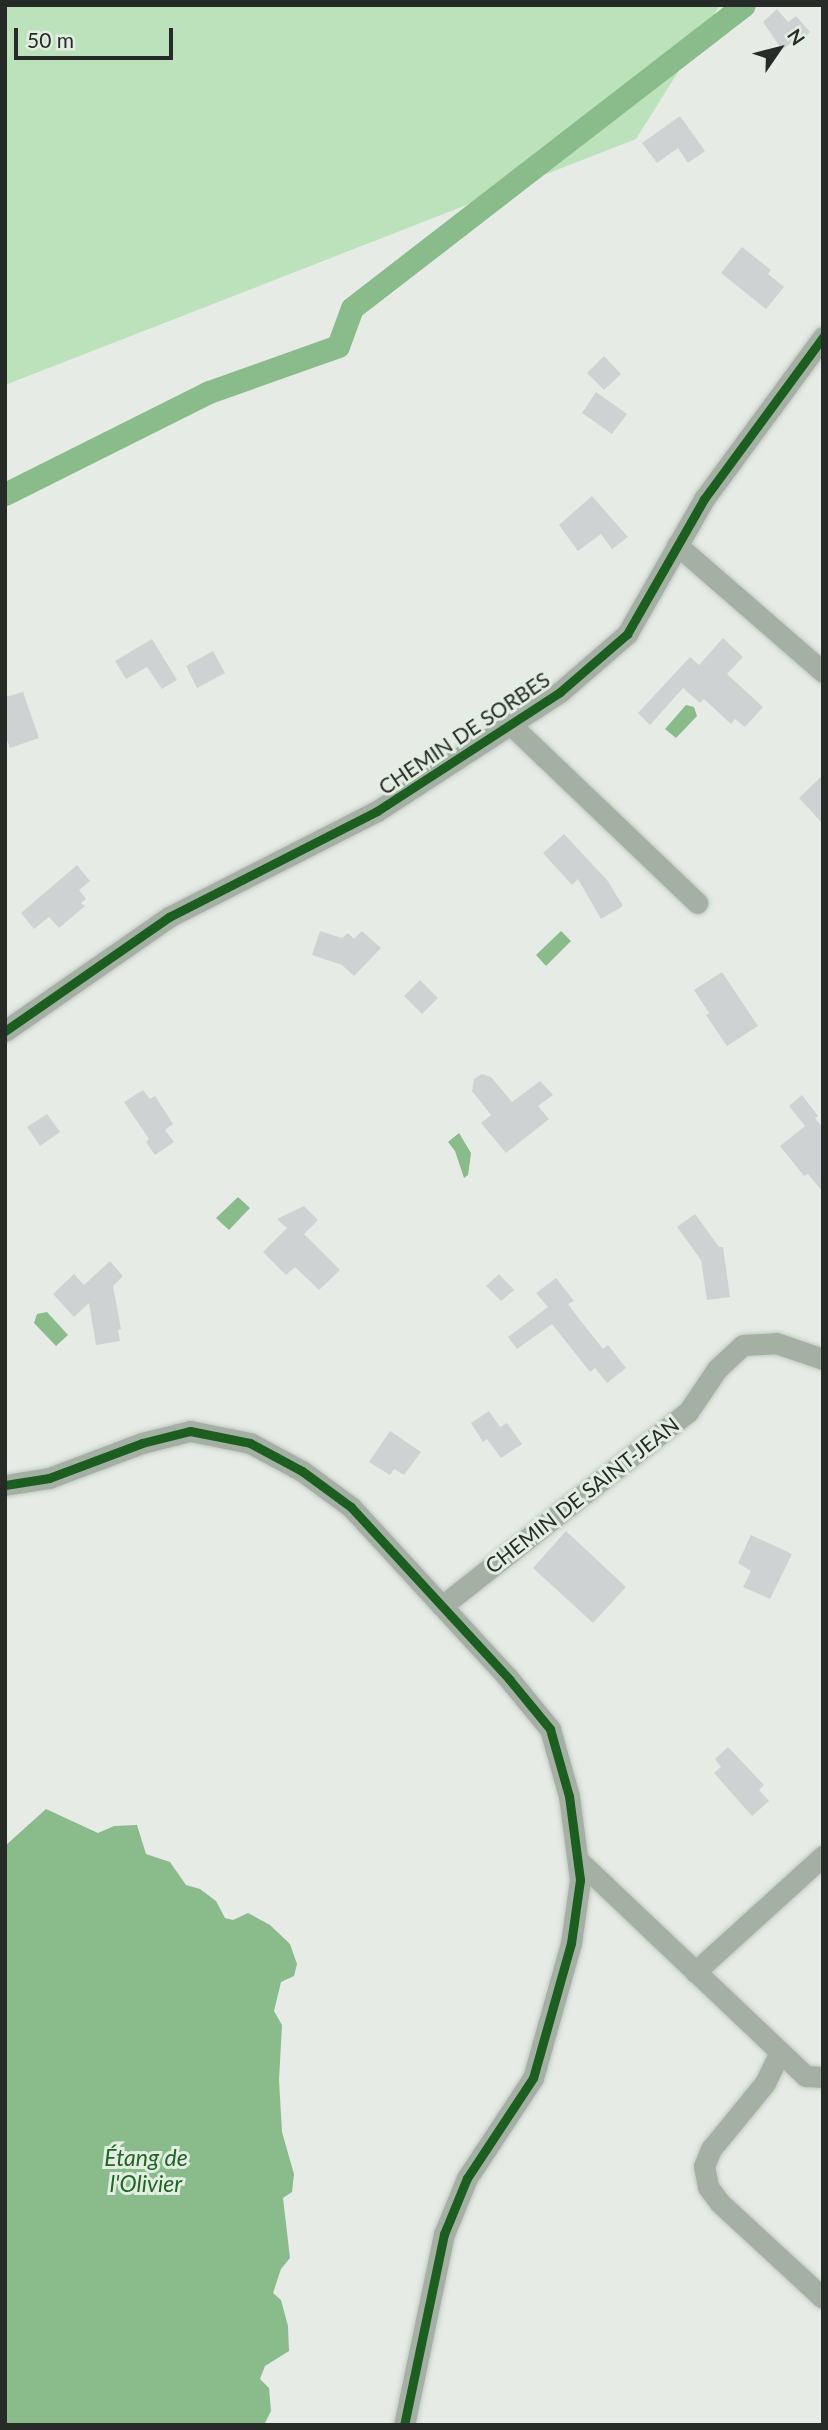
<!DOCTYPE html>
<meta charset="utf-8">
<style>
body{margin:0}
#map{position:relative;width:828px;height:2430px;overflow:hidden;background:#e6ebe6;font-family:Lato,sans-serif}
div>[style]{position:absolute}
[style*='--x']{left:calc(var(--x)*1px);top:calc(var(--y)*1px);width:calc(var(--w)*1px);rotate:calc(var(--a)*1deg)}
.green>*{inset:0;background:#bbe2bb}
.water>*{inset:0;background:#8abb8b}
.canal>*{height:23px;margin:-11.5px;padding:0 11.5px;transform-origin:11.5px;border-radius:11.5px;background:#8abb8b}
.building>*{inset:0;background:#cfd2d2}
.roads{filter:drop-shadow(0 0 2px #c4c8c4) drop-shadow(0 0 2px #c4c8c4)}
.minor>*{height:21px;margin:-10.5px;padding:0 10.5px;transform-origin:10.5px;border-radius:10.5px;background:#a4b0a3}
.cycleway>*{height:9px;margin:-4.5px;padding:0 4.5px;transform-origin:4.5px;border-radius:4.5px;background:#1b5e20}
span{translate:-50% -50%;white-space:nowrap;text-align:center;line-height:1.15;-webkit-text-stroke:6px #e3eee3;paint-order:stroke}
.street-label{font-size:21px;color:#272b27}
.water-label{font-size:23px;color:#216425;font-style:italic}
.frame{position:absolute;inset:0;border:7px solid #272b27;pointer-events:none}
.north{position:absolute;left:744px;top:14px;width:70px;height:70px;-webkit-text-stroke:5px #e3eee3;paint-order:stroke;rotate:55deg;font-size:19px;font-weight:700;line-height:28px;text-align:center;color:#272b27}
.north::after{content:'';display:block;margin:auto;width:24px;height:32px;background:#272b27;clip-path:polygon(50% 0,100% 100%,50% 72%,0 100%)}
.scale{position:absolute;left:14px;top:28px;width:159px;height:32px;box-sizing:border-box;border:4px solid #272b27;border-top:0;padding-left:9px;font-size:21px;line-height:24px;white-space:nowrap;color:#272b27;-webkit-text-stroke:5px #e3eee3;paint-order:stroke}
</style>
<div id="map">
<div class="green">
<div style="clip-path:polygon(5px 5px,720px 5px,636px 139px,5px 385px)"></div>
</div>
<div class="water">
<div style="clip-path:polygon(686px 705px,694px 707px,697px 716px,676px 738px,665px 729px)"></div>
<div style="clip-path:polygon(561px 931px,571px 941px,546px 966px,536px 955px)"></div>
<div style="clip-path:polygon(459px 1133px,471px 1153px,468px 1175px,464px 1178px,455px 1151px,448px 1142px)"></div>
<div style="clip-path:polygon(238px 1197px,250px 1208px,229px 1230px,216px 1218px)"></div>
<div style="clip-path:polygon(47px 1312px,68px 1335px,56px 1346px,34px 1323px,37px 1314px)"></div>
<div style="clip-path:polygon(46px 1809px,98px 1833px,114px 1826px,137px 1825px,146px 1854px,170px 1862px,186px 1885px,200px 1889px,216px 1901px,225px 1918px,233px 1920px,248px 1913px,270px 1925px,290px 1944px,297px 1964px,294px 1976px,281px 1982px,274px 2011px,282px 2025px,279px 2080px,282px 2132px,294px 2174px,292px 2192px,283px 2198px,290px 2258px,281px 2269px,273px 2293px,281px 2300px,288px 2326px,289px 2351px,265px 2366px,260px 2379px,269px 2388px,271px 2411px,264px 2425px,5px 2425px,5px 1846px)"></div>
</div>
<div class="canal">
<div style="--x:5;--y:494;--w:228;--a:-26.6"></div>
<div style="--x:209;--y:392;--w:137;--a:-19.6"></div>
<div style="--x:338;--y:346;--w:40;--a:-69.8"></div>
<div style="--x:352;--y:308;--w:495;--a:-37.7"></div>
</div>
<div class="building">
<div style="clip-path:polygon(777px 9px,788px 22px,796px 16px,810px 32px,796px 44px,793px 41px,782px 50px,763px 22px)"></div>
<div style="clip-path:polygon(680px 116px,705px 151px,688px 163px,678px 148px,657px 163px,642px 143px)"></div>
<div style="clip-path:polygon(742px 247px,771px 270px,768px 274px,784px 287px,766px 309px,721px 273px)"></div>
<div style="clip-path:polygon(604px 356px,621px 374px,604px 390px,587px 373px)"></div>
<div style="clip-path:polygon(596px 392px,627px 414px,612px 434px,582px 413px)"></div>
<div style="clip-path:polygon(592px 496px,628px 537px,612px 549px,601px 534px,578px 551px,559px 525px)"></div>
<div style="clip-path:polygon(723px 638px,743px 657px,727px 674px,763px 707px,745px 727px,735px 719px,731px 724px,704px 699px,700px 703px,683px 688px,650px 725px,638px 713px,690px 657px,699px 665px)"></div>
<div style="clip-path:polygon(152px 639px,177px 680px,162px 689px,147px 667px,126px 679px,115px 661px)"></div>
<div style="clip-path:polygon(213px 651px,225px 673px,197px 688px,186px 666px)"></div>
<div style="clip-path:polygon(23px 692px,39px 738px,10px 748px,5px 735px,5px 697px)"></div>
<div style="clip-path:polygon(823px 775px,823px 824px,799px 798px)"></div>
<div style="clip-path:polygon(564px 834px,607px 880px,623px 906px,601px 919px,578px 879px,572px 885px,543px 853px)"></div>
<div style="clip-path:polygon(77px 865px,90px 881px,79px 890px,86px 899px,81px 903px,85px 906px,59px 928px,49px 917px,34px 929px,21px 913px)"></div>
<div style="clip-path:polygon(320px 931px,342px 938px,348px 933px,354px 939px,362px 931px,381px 948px,354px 976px,342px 965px,312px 955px)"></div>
<div style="clip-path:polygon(722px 972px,758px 1026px,727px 1046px,706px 1015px,709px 1013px,694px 990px)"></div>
<div style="clip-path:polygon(420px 980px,438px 998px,422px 1014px,404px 996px)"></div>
<div style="clip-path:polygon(482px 1074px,491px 1077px,512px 1102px,540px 1081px,553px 1095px,538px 1106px,549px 1119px,506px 1153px,481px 1123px,491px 1115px,472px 1091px,474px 1079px)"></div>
<div style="clip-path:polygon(143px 1090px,150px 1099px,155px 1096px,173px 1124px,165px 1130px,174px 1142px,155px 1155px,146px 1142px,149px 1139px,124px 1102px)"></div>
<div style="clip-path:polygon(802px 1095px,818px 1116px,815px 1118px,823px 1128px,823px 1192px,808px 1174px,804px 1176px,780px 1146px,805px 1126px,789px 1106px)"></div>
<div style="clip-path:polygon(47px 1114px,60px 1132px,40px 1146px,27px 1127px)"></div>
<div style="clip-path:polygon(304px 1206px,318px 1220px,304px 1234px,340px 1270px,319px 1290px,295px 1267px,286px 1275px,263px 1252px,287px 1228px,277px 1219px)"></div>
<div style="clip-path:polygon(695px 1214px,719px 1247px,723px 1247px,730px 1297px,707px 1300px,701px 1260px,677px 1227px)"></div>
<div style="clip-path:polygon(110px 1261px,123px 1276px,113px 1286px,121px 1329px,118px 1330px,120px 1341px,96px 1345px,89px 1303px,74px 1317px,53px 1294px,74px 1274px,84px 1285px)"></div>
<div style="clip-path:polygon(499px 1274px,514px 1290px,501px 1301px,486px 1286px)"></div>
<div style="clip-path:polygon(556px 1278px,574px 1301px,568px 1304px,580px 1320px,603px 1349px,608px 1345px,626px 1368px,607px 1383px,595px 1368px,590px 1372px,552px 1324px,517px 1349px,508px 1337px,548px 1307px,536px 1293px)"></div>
<div style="clip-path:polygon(489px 1411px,500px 1427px,507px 1423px,522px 1444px,501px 1458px,487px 1439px,483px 1442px,471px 1423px)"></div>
<div style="clip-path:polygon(390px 1431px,421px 1452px,404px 1475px,394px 1469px,390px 1475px,369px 1462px)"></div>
<div style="clip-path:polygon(566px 1531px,626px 1587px,593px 1623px,533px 1568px)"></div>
<div style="clip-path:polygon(751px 1535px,792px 1554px,770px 1599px,743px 1587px,751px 1571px,738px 1563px)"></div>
<div style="clip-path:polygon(728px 1747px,764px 1785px,759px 1790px,769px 1801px,752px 1816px,714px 1773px,721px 1767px,715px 1759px)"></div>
</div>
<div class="roads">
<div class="minor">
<div style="--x:677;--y:545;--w:194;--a:41"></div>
<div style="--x:510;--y:724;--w:259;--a:43.7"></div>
<div style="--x:5;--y:1031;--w:200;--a:-34.8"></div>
<div style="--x:169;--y:917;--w:233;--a:-27"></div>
<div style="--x:377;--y:811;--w:218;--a:-33"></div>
<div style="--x:560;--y:692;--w:89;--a:-40.9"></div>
<div style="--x:627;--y:634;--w:155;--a:-60.3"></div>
<div style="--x:704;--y:499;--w:201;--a:-53.7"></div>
<div style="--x:5;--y:1485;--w:45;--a:-9"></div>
<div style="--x:49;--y:1478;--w:99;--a:-20.6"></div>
<div style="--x:142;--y:1443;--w:49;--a:-14"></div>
<div style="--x:190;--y:1431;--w:61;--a:11.3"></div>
<div style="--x:250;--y:1443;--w:59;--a:28.3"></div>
<div style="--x:302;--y:1471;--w:61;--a:36.3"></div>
<div style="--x:351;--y:1507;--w:234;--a:47.4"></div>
<div style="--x:509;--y:1679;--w:65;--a:50.6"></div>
<div style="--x:550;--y:1729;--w:70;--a:74.2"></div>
<div style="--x:569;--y:1796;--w:85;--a:82.5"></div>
<div style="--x:580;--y:1880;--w:64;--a:98.1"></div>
<div style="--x:571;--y:1943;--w:140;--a:105.7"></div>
<div style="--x:533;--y:2078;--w:120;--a:123.4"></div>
<div style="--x:467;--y:2178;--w:61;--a:112.3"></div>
<div style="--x:444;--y:2234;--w:195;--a:101.8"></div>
<div style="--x:442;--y:1606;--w:313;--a:-38.3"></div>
<div style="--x:688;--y:1412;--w:52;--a:-56"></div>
<div style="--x:717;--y:1369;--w:35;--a:-43"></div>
<div style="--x:743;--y:1345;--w:33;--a:-3"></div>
<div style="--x:776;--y:1343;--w:50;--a:18.8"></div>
<div style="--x:578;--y:1860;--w:314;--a:43.5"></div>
<div style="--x:806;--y:2076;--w:17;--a:3"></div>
<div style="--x:695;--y:1972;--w:173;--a:-42.2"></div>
<div style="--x:780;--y:2052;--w:34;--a:116"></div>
<div style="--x:765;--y:2083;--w:85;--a:129.3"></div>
<div style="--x:711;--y:2149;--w:18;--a:112"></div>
<div style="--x:704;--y:2166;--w:21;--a:79"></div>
<div style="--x:708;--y:2187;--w:20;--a:53"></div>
<div style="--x:720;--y:2203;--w:140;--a:42.7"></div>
</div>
</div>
<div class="cycleway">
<div style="--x:5;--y:1031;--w:200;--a:-34.8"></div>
<div style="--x:169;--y:917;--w:233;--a:-27"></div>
<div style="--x:377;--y:811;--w:218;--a:-33"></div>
<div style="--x:560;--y:692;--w:89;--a:-40.9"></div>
<div style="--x:627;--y:634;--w:155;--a:-60.3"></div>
<div style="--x:704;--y:499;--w:201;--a:-53.7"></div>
<div style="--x:5;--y:1485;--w:45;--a:-9"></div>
<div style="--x:49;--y:1478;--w:99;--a:-20.6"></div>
<div style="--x:142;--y:1443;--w:49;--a:-14"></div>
<div style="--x:190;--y:1431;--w:61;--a:11.3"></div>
<div style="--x:250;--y:1443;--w:59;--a:28.3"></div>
<div style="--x:302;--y:1471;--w:61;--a:36.3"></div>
<div style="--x:351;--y:1507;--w:234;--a:47.4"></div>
<div style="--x:509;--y:1679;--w:65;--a:50.6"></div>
<div style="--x:550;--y:1729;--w:70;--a:74.2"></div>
<div style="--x:569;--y:1796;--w:85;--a:82.5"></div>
<div style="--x:580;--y:1880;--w:64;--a:98.1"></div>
<div style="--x:571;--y:1943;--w:140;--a:105.7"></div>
<div style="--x:533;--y:2078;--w:120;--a:123.4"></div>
<div style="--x:467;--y:2178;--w:61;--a:112.3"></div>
<div style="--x:444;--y:2234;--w:195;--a:101.8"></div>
</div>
<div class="street-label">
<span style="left:464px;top:733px;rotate:-34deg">CHEMIN DE SORBES</span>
<span style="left:582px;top:1495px;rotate:-38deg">CHEMIN DE SAINT-JEAN</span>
</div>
<div class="water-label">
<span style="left:146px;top:2170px">Étang de<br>l'Olivier</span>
</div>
<div class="frame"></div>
<div class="north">N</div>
<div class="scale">50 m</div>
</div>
